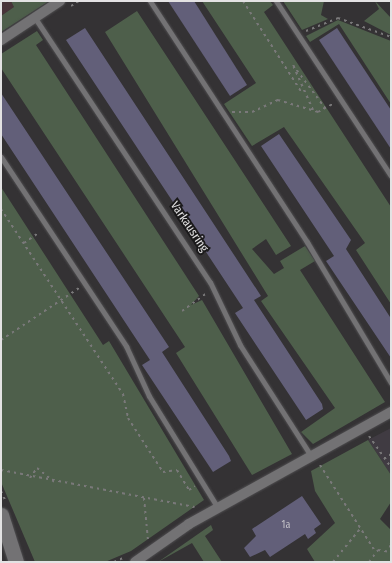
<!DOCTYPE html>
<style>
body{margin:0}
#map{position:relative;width:392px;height:563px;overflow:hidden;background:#343234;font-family:"Fira Sans Condensed",sans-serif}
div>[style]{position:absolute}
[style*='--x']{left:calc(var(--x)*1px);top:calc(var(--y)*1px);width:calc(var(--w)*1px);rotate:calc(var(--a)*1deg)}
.industrial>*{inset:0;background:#483439}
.built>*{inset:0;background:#403b42}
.green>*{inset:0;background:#4e5f4b}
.building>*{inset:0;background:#625f79}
.path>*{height:2px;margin-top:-1px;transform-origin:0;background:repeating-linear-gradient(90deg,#7a797a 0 2.5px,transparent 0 6.5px)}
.roads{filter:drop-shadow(0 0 1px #4f4e50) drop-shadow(0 0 1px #4f4e50)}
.lane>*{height:5px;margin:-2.5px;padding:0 2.5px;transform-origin:2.5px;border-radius:2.5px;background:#737274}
.street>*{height:10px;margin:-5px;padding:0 5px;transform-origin:5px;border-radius:5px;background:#737274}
.secondary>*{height:15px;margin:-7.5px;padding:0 7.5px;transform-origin:7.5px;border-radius:7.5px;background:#737274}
span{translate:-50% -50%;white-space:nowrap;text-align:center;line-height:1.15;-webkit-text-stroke:4px #1b1a1b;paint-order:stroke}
.number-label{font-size:10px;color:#c3c1c8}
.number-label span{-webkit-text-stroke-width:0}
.street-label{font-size:12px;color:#e3e2e3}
.frame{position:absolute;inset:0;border:2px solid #e3e2e3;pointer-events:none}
</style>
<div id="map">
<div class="industrial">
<div style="clip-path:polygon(1px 1px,11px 1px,14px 7px,1px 16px)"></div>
</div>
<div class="built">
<div style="clip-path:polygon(391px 428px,391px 475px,368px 440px)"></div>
</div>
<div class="green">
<div style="clip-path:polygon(11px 1px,49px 1px,1px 32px,1px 16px,14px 7px)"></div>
<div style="clip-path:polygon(202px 1px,270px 1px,273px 5px,264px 12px,391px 207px,391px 304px,356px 250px,365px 243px,284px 127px,252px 146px,224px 104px,256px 83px)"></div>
<div style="clip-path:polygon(283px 1px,324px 1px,321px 15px,328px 19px,302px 30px)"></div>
<div style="clip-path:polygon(375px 1px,391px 18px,391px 35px,364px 21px,379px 9px)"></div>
<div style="clip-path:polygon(137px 11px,291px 246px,276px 255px,266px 239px,252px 249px,274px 274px,284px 268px,280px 261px,305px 246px,315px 261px,300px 270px,385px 402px,313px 444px,301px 432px,335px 408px,261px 301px,268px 296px,105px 32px)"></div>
<div style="clip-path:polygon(338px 20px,391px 41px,391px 104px,339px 24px,310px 42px,306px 36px)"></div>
<div style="clip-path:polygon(37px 31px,43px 40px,36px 45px,199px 296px,191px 305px,202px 300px,292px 454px,252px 475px,176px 353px,185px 347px,1px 68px,1px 54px)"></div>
<div style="clip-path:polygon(1px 187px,103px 345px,109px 341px,204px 500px,131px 551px,105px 562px,35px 562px,1px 482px)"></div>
<div style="clip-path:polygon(368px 440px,391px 475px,391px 502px,380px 519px,391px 530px,391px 562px,315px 562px,307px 549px,335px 523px,315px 491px,311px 471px)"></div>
<div style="clip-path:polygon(211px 525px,213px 530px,205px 536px,222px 562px,204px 562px,192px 543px,158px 562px)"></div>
</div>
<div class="building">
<div style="clip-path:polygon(168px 1px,194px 1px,247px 85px,230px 96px)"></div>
<div style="clip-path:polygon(85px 28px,261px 296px,254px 300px,322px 404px,323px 409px,306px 420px,235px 313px,243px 308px,66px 40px)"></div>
<div style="clip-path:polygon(337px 28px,391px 110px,391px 149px,319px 40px)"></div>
<div style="clip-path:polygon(1px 93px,169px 347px,162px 352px,229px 456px,231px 461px,213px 472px,142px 365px,150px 360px,1px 134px)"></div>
<div style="clip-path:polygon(279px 134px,351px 240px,346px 249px,390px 317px,391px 358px,326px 261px,334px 256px,261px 146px)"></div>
<div style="clip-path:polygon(302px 496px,321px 524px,314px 529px,316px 533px,308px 539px,305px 534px,270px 557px,265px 550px,250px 557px,244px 548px,256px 536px,252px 529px)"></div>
</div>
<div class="path">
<div style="--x:243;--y:1;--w:109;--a:57.3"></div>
<div style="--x:71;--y:6;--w:9;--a:-32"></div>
<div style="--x:306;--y:31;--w:35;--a:-22"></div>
<div style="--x:338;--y:18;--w:56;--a:19.7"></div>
<div style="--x:313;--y:110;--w:49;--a:-114"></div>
<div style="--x:293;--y:65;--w:54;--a:53.3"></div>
<div style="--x:232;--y:112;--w:20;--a:0"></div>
<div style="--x:252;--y:112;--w:29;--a:-25"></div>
<div style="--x:278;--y:100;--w:42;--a:16.7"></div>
<div style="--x:318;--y:112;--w:18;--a:-29"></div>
<div style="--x:1;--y:209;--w:222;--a:56.6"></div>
<div style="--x:123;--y:394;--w:25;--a:78"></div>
<div style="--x:128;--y:418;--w:64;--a:57.1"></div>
<div style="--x:163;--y:472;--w:14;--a:-8"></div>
<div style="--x:177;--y:470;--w:23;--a:59"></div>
<div style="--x:189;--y:490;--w:7;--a:-34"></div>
<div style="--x:24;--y:243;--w:19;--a:-35"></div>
<div style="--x:182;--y:311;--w:29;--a:-36"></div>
<div style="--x:1;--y:340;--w:94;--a:-33.7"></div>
<div style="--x:369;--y:436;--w:39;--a:55"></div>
<div style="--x:384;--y:459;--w:9;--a:-36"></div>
<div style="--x:320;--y:465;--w:102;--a:57.4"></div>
<div style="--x:1;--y:470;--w:197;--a:10.8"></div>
<div style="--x:30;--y:478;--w:12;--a:-55"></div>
<div style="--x:37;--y:468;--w:22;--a:39"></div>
<div style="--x:1;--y:491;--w:12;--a:66"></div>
<div style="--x:144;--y:498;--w:42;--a:84.6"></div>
<div style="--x:391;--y:517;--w:3;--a:90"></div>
<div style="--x:390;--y:542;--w:1;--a:45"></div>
<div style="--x:389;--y:546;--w:2;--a:27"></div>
<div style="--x:114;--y:562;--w:12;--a:-24"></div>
<div style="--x:333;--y:562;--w:43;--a:-50.7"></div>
<div style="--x:351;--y:562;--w:18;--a:0"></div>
<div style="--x:369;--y:562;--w:15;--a:-53"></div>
<div style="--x:378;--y:550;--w:13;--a:9"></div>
</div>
<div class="roads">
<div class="lane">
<div style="--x:150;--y:1;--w:288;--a:56.9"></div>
<div style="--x:307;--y:242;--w:164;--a:59.2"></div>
<div style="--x:276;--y:1;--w:209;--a:56.7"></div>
<div style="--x:35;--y:18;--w:317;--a:56.5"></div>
<div style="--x:210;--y:282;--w:70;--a:64.5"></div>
<div style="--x:240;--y:345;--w:132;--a:57.4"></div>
<div style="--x:1;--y:157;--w:227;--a:56.5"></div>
<div style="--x:126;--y:346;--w:55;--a:65.3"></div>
<div style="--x:149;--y:396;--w:132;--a:58.4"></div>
</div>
<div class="street">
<div style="--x:1;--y:40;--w:71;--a:-33.5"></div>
<div style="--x:135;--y:562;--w:66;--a:-35.1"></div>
<div style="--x:189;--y:524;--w:231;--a:-29"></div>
</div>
<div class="secondary">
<div style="--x:1;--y:515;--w:49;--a:72.3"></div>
</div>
</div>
<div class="number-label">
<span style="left:286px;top:526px">1a</span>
</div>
<div class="street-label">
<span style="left:189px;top:227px;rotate:56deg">Varkausring</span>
</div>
<div class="frame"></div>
</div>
